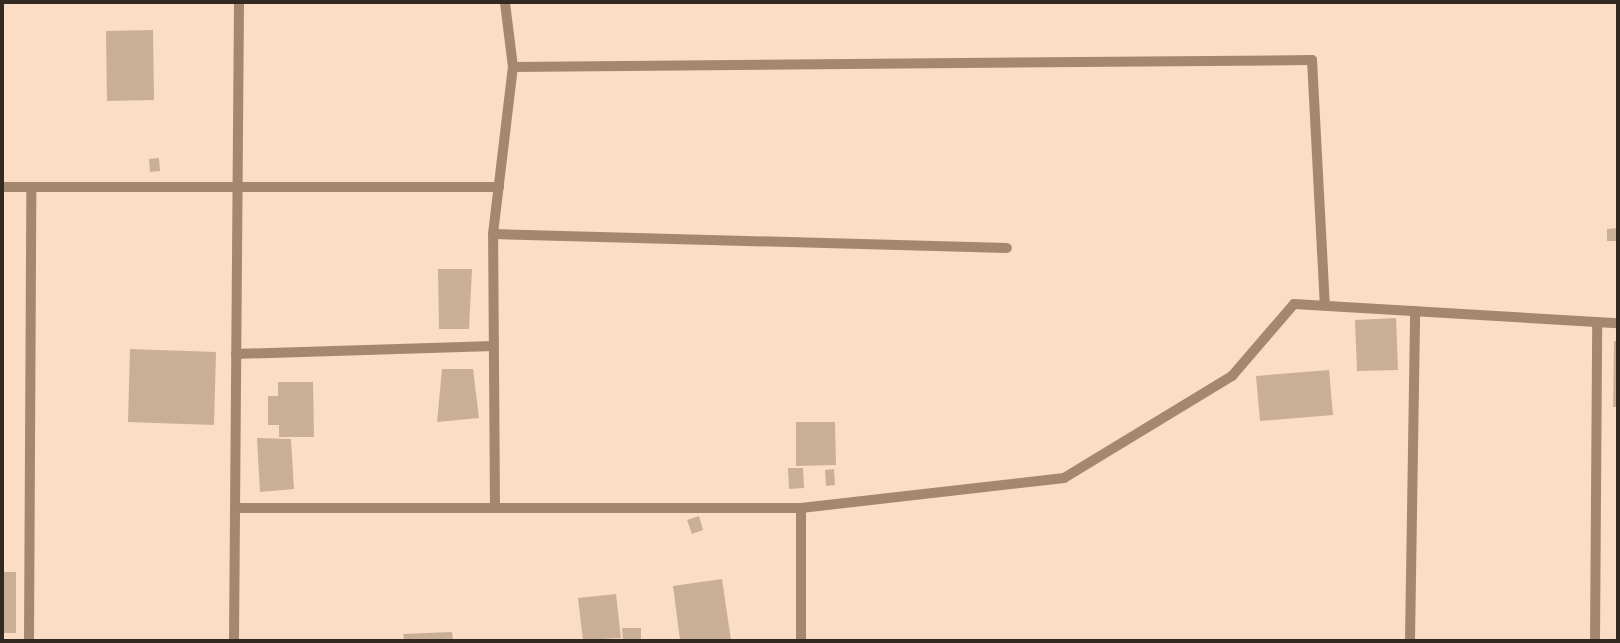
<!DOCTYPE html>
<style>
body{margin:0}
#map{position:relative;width:1620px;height:643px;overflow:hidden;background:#faddc4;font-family:"PT Sans",sans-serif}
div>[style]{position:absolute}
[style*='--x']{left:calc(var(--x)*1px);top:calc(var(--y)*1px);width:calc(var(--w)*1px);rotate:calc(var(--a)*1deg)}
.building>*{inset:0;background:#caaf97}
.minor>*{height:10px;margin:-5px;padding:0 5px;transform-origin:5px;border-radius:5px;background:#a3886f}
span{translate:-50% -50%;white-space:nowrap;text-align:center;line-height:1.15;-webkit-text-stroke:3px #faddc4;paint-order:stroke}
.frame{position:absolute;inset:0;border:4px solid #342920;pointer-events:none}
</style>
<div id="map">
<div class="building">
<div style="clip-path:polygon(153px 30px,154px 100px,107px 101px,106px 31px)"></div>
<div style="clip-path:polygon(159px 158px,160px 171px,150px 172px,149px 159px)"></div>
<div style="clip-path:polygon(1617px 228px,1617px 241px,1607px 241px,1607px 229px)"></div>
<div style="clip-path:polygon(438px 269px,472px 269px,469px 329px,439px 329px)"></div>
<div style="clip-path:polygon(1396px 318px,1398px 370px,1357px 371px,1355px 320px)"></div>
<div style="clip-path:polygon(1614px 341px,1617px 341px,1617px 407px,1613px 407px)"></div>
<div style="clip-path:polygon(130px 349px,216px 352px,214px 425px,128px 422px)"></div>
<div style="clip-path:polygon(442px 369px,473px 369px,479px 418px,437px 422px)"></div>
<div style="clip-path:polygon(1329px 370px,1333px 415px,1260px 421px,1256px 376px)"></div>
<div style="clip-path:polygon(278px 382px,313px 382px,314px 437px,279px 437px,279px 425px,268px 425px,268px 396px,278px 396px)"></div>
<div style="clip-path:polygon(796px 422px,835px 422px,836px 465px,796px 466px)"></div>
<div style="clip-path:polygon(257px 438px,291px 439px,294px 489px,260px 492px)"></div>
<div style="clip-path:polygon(788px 468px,803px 468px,804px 488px,789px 489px)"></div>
<div style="clip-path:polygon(834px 469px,835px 485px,826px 486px,825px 470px)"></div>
<div style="clip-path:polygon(699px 516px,703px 530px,692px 534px,687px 520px)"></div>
<div style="clip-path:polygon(3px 572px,16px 572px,16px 633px,3px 633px)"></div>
<div style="clip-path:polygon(722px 579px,731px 640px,680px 640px,673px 586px)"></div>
<div style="clip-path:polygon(616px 594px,621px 638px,583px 640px,578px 598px)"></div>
<div style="clip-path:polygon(622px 628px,641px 628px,641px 640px,623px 640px)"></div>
<div style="clip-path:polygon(452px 632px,453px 640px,404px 640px,403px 634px)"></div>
</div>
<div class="minor">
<div style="--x:513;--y:67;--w:799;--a:-0.5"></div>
<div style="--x:1312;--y:60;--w:246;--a:87"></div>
<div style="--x:3;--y:187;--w:496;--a:0"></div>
<div style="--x:493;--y:234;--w:514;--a:1.56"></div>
<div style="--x:236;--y:354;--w:258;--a:-1.8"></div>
<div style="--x:235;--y:508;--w:566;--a:0"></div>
<div style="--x:801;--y:508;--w:265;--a:-6.5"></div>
<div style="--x:1064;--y:478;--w:197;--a:-31.3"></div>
<div style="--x:1232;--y:376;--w:95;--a:-49.3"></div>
<div style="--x:1294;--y:304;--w:324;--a:3.4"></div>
<div style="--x:495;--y:508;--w:274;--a:-90.4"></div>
<div style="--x:493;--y:234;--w:168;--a:-83.2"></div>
<div style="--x:513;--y:67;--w:64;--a:-97.1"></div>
<div style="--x:801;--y:508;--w:132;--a:90"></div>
<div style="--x:29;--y:640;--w:453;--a:-89.7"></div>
<div style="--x:234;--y:640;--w:637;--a:-89.55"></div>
<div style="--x:1410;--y:640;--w:329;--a:-89.1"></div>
<div style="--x:1595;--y:640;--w:318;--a:-89.6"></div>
</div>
<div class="frame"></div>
</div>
